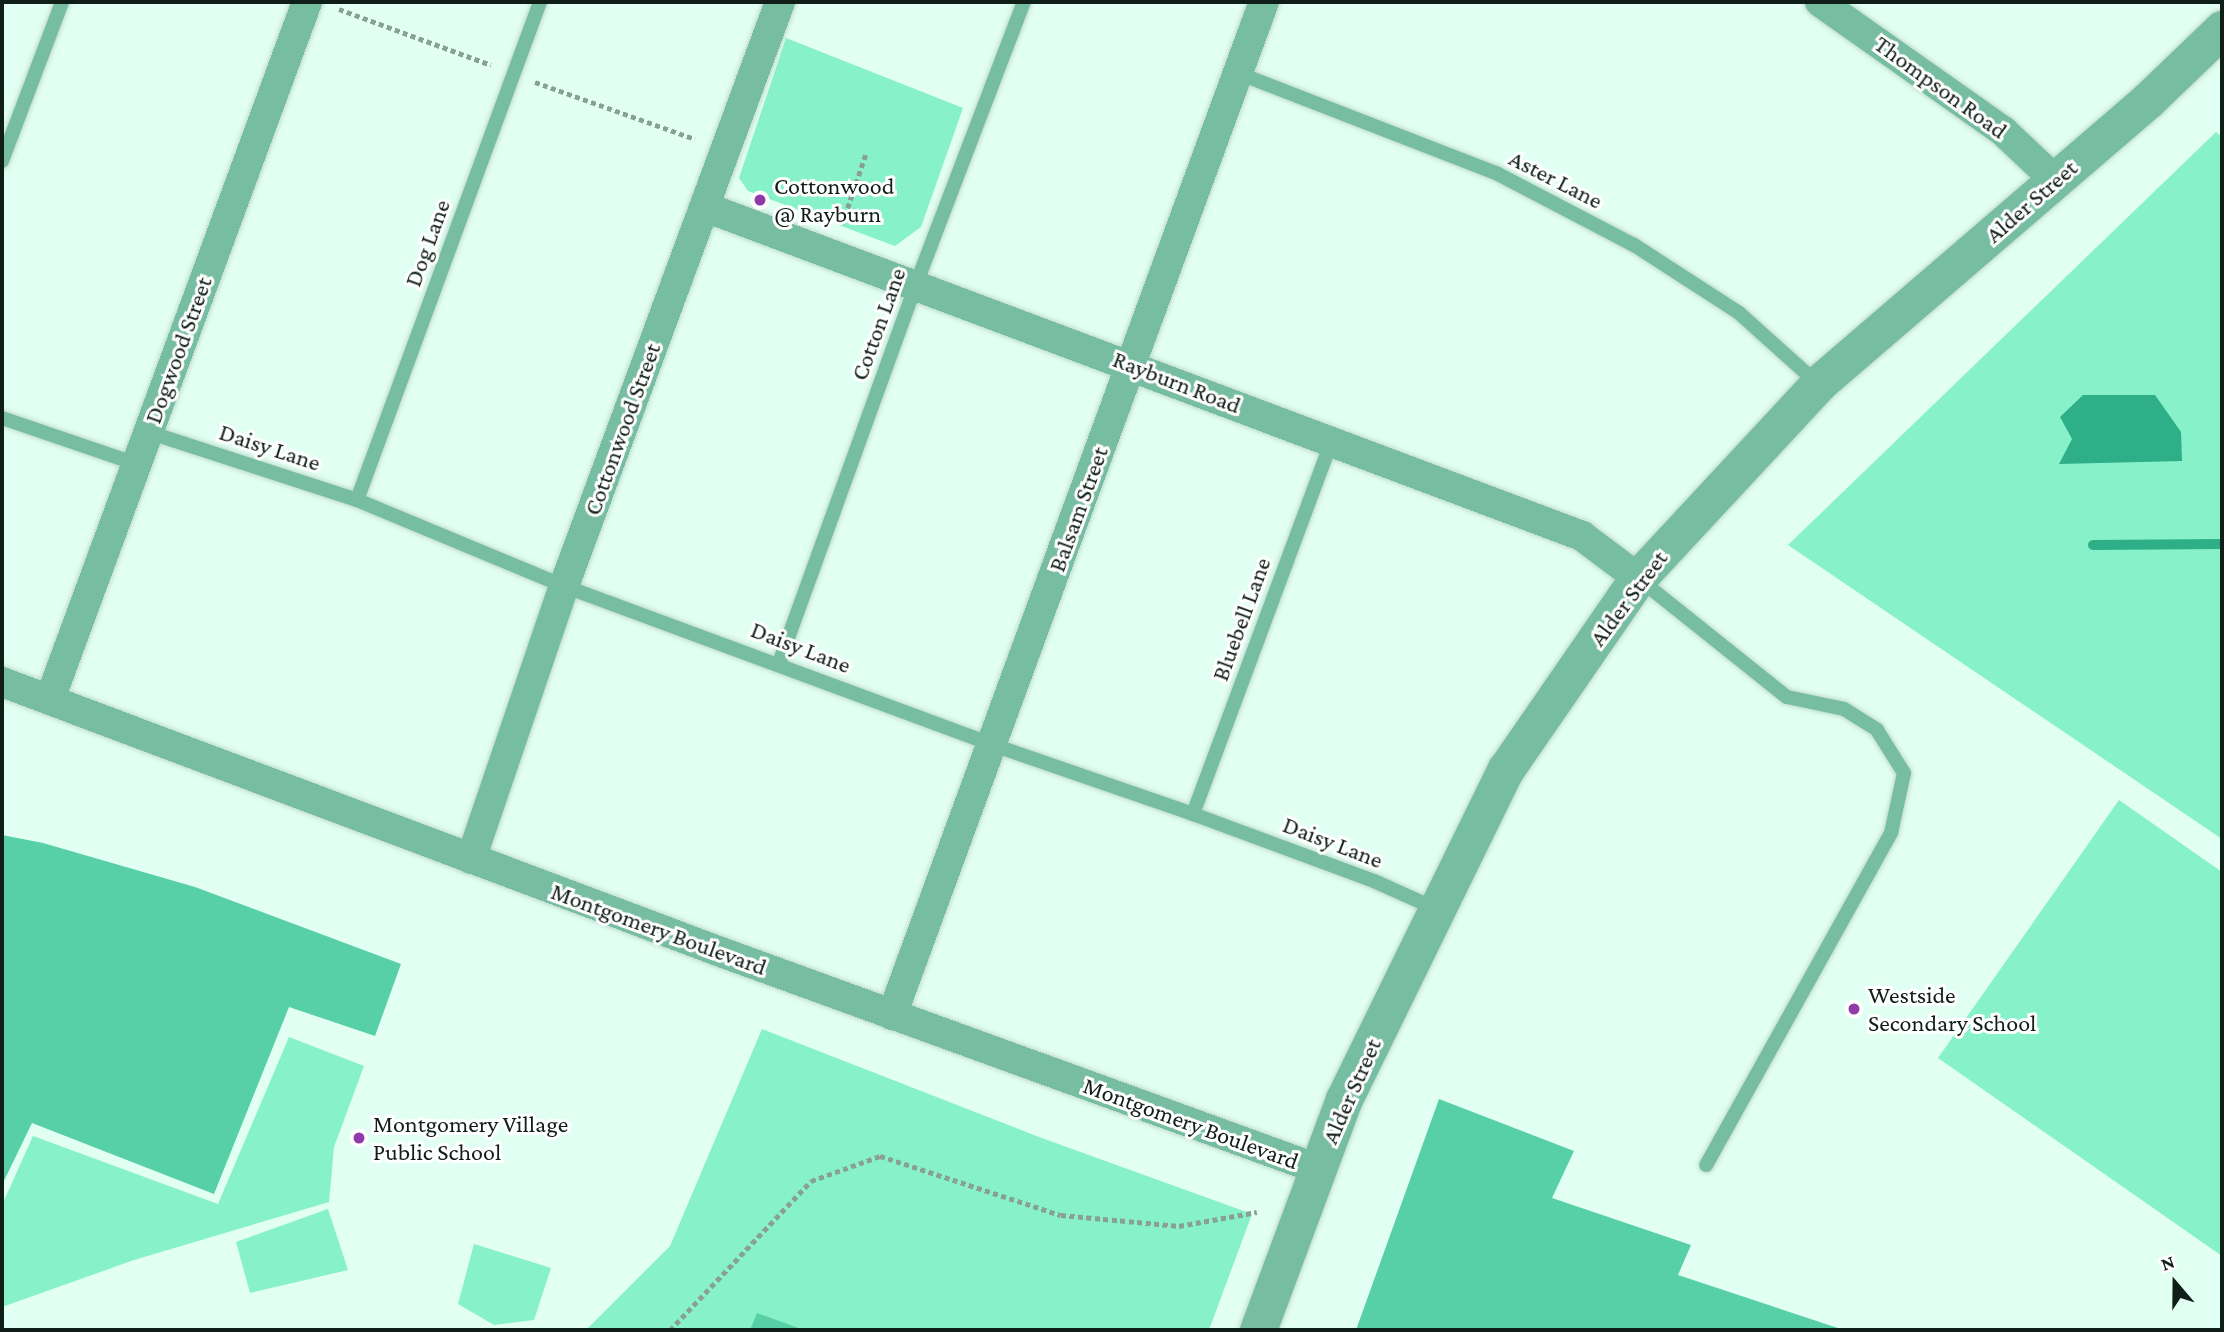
<!DOCTYPE html>
<style>
body{margin:0}
#map{position:relative;width:2224px;height:1332px;overflow:hidden;background:#e1fff2;font-family:"Crimson Pro",serif}
div>[style]{position:absolute}
[style*='--x']{left:calc(var(--x)*1px);top:calc(var(--y)*1px);width:calc(var(--w)*1px);rotate:calc(var(--a)*1deg)}
.green>*{inset:0;background:#87f1ca}
.water>*{inset:0;background:#2eaf87}
.stream>*{height:10px;margin:-5px;padding:0 5px;transform-origin:5px;border-radius:5px;background:#2eaf87}
.building>*{inset:0;background:#58d0a7}
.path>*{height:4.5px;margin-top:-2.25px;transform-origin:0;background:repeating-linear-gradient(90deg,#88a096 0 5px,transparent 0 8.5px)}
.roads{filter:drop-shadow(0 0 2px #c0dbcf) drop-shadow(0 0 2px #c0dbcf)}
.service>*{height:14px;margin:-7px;padding:0 7px;transform-origin:7px;border-radius:7px;background:#76bda2}
.minor>*{height:30px;margin:-15px;padding:0 15px;transform-origin:15px;border-radius:15px;background:#76bda2}
.tertiary>*{height:37px;margin:-18.5px;padding:0 18.5px;transform-origin:18.5px;border-radius:18.5px;background:#76bda2}
.dots>*{width:19px;height:19px;translate:-50% -50%;box-sizing:border-box;border:4px solid #fff;border-radius:50%}
span{translate:-50% -50%;white-space:nowrap;text-align:center;line-height:1.15;-webkit-text-stroke:6px #fff;paint-order:stroke}
.street-label{font-size:24px;color:#101e19}
.poi-label{font-size:24px;color:#101e19}
.left{translate:0 -50%;text-align:left}
.frame{position:absolute;inset:0;border:4px solid #101e19;pointer-events:none}
.north{position:absolute;left:2140px;top:1248px;width:70px;height:70px;-webkit-text-stroke:5px #fff;paint-order:stroke;rotate:340deg;font-size:19px;font-weight:700;line-height:28px;text-align:center;color:#101e19}
.north::after{content:'';display:block;margin:auto;width:24px;height:32px;background:#101e19;clip-path:polygon(50% 0,100% 100%,50% 72%,0 100%)}
</style>
<div id="map">
<div class="green">
<div style="clip-path:polygon(786px 38px,963px 108px,921px 227px,895px 246px,748px 191px,739px 178px)"></div>
<div style="clip-path:polygon(2216px 132px,2222px 137px,2222px 839px,1788px 545px)"></div>
<div style="clip-path:polygon(2119px 800px,2222px 872px,2222px 1256px,1938px 1058px)"></div>
<div style="clip-path:polygon(762px 1029px,1039px 1137px,1252px 1214px,1209px 1330px,586px 1330px,670px 1246px)"></div>
<div style="clip-path:polygon(289px 1037px,364px 1066px,334px 1147px,329px 1202px,134px 1260px,2px 1307px,2px 1205px,33px 1136px,218px 1204px)"></div>
<div style="clip-path:polygon(328px 1209px,348px 1270px,250px 1293px,236px 1242px)"></div>
<div style="clip-path:polygon(474px 1244px,551px 1268px,534px 1320px,494px 1325px,458px 1304px)"></div>
</div>
<div class="water">
<div style="clip-path:polygon(2083px 395px,2155px 395px,2181px 432px,2182px 461px,2059px 464px,2072px 439px,2060px 417px)"></div>
</div>
<div class="stream">
<div style="--x:2093;--y:545;--w:129;--a:-0.4"></div>
</div>
<div class="building">
<div style="clip-path:polygon(2px 835px,43px 843px,195px 887px,401px 964px,375px 1036px,289px 1007px,214px 1194px,32px 1123px,2px 1185px)"></div>
<div style="clip-path:polygon(1439px 1099px,1574px 1151px,1552px 1198px,1691px 1245px,1678px 1275px,1844px 1330px,1356px 1330px)"></div>
<div style="clip-path:polygon(757px 1313px,804px 1330px,750px 1330px)"></div>
</div>
<div class="path">
<div style="--x:339;--y:9;--w:162;--a:20.2"></div>
<div style="--x:535;--y:82;--w:170;--a:19.6"></div>
<div style="--x:842;--y:224;--w:75;--a:-71.3"></div>
<div style="--x:670;--y:1330;--w:205;--a:-46.6"></div>
<div style="--x:811;--y:1181;--w:73;--a:-19.9"></div>
<div style="--x:880;--y:1156;--w:190;--a:18.1"></div>
<div style="--x:1061;--y:1215;--w:119;--a:5.3"></div>
<div style="--x:1179;--y:1226;--w:79;--a:-10.2"></div>
</div>
<div class="roads">
<div class="service">
<div style="--x:1238;--y:73;--w:277;--a:21.2"></div>
<div style="--x:1496;--y:173;--w:156;--a:27.6"></div>
<div style="--x:1634;--y:245;--w:125;--a:32.9"></div>
<div style="--x:1739;--y:313;--w:105;--a:41.9"></div>
<div style="--x:2;--y:161;--w:170;--a:-69.3"></div>
<div style="--x:2;--y:418;--w:142;--a:18.9"></div>
<div style="--x:148;--y:432;--w:220;--a:18"></div>
<div style="--x:357;--y:500;--w:224;--a:22.6"></div>
<div style="--x:564;--y:586;--w:458;--a:20.3"></div>
<div style="--x:993;--y:745;--w:212;--a:19"></div>
<div style="--x:1193;--y:814;--w:193;--a:20.3"></div>
<div style="--x:1374;--y:881;--w:68;--a:24.3"></div>
<div style="--x:357;--y:500;--w:531;--a:-69.82"></div>
<div style="--x:1639;--y:579;--w:189;--a:38.6"></div>
<div style="--x:1787;--y:697;--w:58;--a:11.9"></div>
<div style="--x:1844;--y:709;--w:39;--a:32"></div>
<div style="--x:1877;--y:730;--w:51;--a:57.9"></div>
<div style="--x:1904;--y:773;--w:61;--a:102.2"></div>
<div style="--x:1891;--y:833;--w:380;--a:119.1"></div>
<div style="--x:779;--y:663;--w:400;--a:-70.1"></div>
<div style="--x:915;--y:287;--w:305;--a:-69.1"></div>
<div style="--x:1193;--y:814;--w:398;--a:-69.6"></div>
</div>
<div class="minor">
<div style="--x:1820;--y:2;--w:224;--a:35.2"></div>
<div style="--x:2003;--y:131;--w:71;--a:43.3"></div>
<div style="--x:705;--y:207;--w:937;--a:20.56"></div>
<div style="--x:1582;--y:536;--w:70;--a:36.9"></div>
<div style="--x:2;--y:682;--w:765;--a:20.59"></div>
<div style="--x:718;--y:951;--w:638;--a:19.97"></div>
<div style="--x:50;--y:699;--w:743;--a:-69.76"></div>
<div style="--x:471;--y:859;--w:288;--a:-71.2"></div>
<div style="--x:564;--y:586;--w:623;--a:-69.7"></div>
<div style="--x:892;--y:1015;--w:1079;--a:-69.84"></div>
</div>
<div class="tertiary">
<div style="--x:1258;--y:1330;--w:246;--a:-69.6"></div>
<div style="--x:1344;--y:1099;--w:368;--a:-63.9"></div>
<div style="--x:1506;--y:769;--w:232;--a:-55.4"></div>
<div style="--x:1638;--y:578;--w:265;--a:-47.1"></div>
<div style="--x:1818;--y:384;--w:435;--a:-40.7"></div>
<div style="--x:2148;--y:100;--w:103;--a:-43.8"></div>
</div>
</div>
<div class="dots">
<div style="left:760px;top:200px;background:#903ba9"></div>
<div style="left:1854px;top:1009px;background:#903ba9"></div>
<div style="left:359px;top:1138px;background:#903ba9"></div>
</div>
<div class="street-label">
<span style="left:1941px;top:87px;rotate:36deg">Thompson Road</span>
<span style="left:1556px;top:179px;rotate:27deg">Aster Lane</span>
<span style="left:2031px;top:201px;rotate:-41deg">Alder Street</span>
<span style="left:427px;top:243px;rotate:-70deg">Dog Lane</span>
<span style="left:878px;top:324px;rotate:-70deg">Cotton Lane</span>
<span style="left:178px;top:350px;rotate:-70deg">Dogwood Street</span>
<span style="left:1177px;top:382px;rotate:21deg">Rayburn Road</span>
<span style="left:622px;top:429px;rotate:-70deg">Cottonwood Street</span>
<span style="left:270px;top:447px;rotate:18deg">Daisy Lane</span>
<span style="left:1078px;top:509px;rotate:-70deg">Balsam Street</span>
<span style="left:1628px;top:598px;rotate:-53deg">Alder Street</span>
<span style="left:1241px;top:619px;rotate:-70deg">Bluebell Lane</span>
<span style="left:801px;top:647px;rotate:21deg">Daisy Lane</span>
<span style="left:1333px;top:842px;rotate:21deg">Daisy Lane</span>
<span style="left:659px;top:929px;rotate:20deg">Montgomery Boulevard</span>
<span style="left:1351px;top:1091px;rotate:-66deg">Alder Street</span>
<span style="left:1191px;top:1123px;rotate:20deg">Montgomery Boulevard</span>
</div>
<div class="poi-label">
<span class="left" style="left:774px;top:200px">Cottonwood<br>@ Rayburn</span>
<span class="left" style="left:1868px;top:1009px">Westside<br>Secondary School</span>
<span class="left" style="left:373px;top:1138px">Montgomery Village<br>Public School</span>
</div>
<div class="frame"></div>
<div class="north">N</div>
</div>
